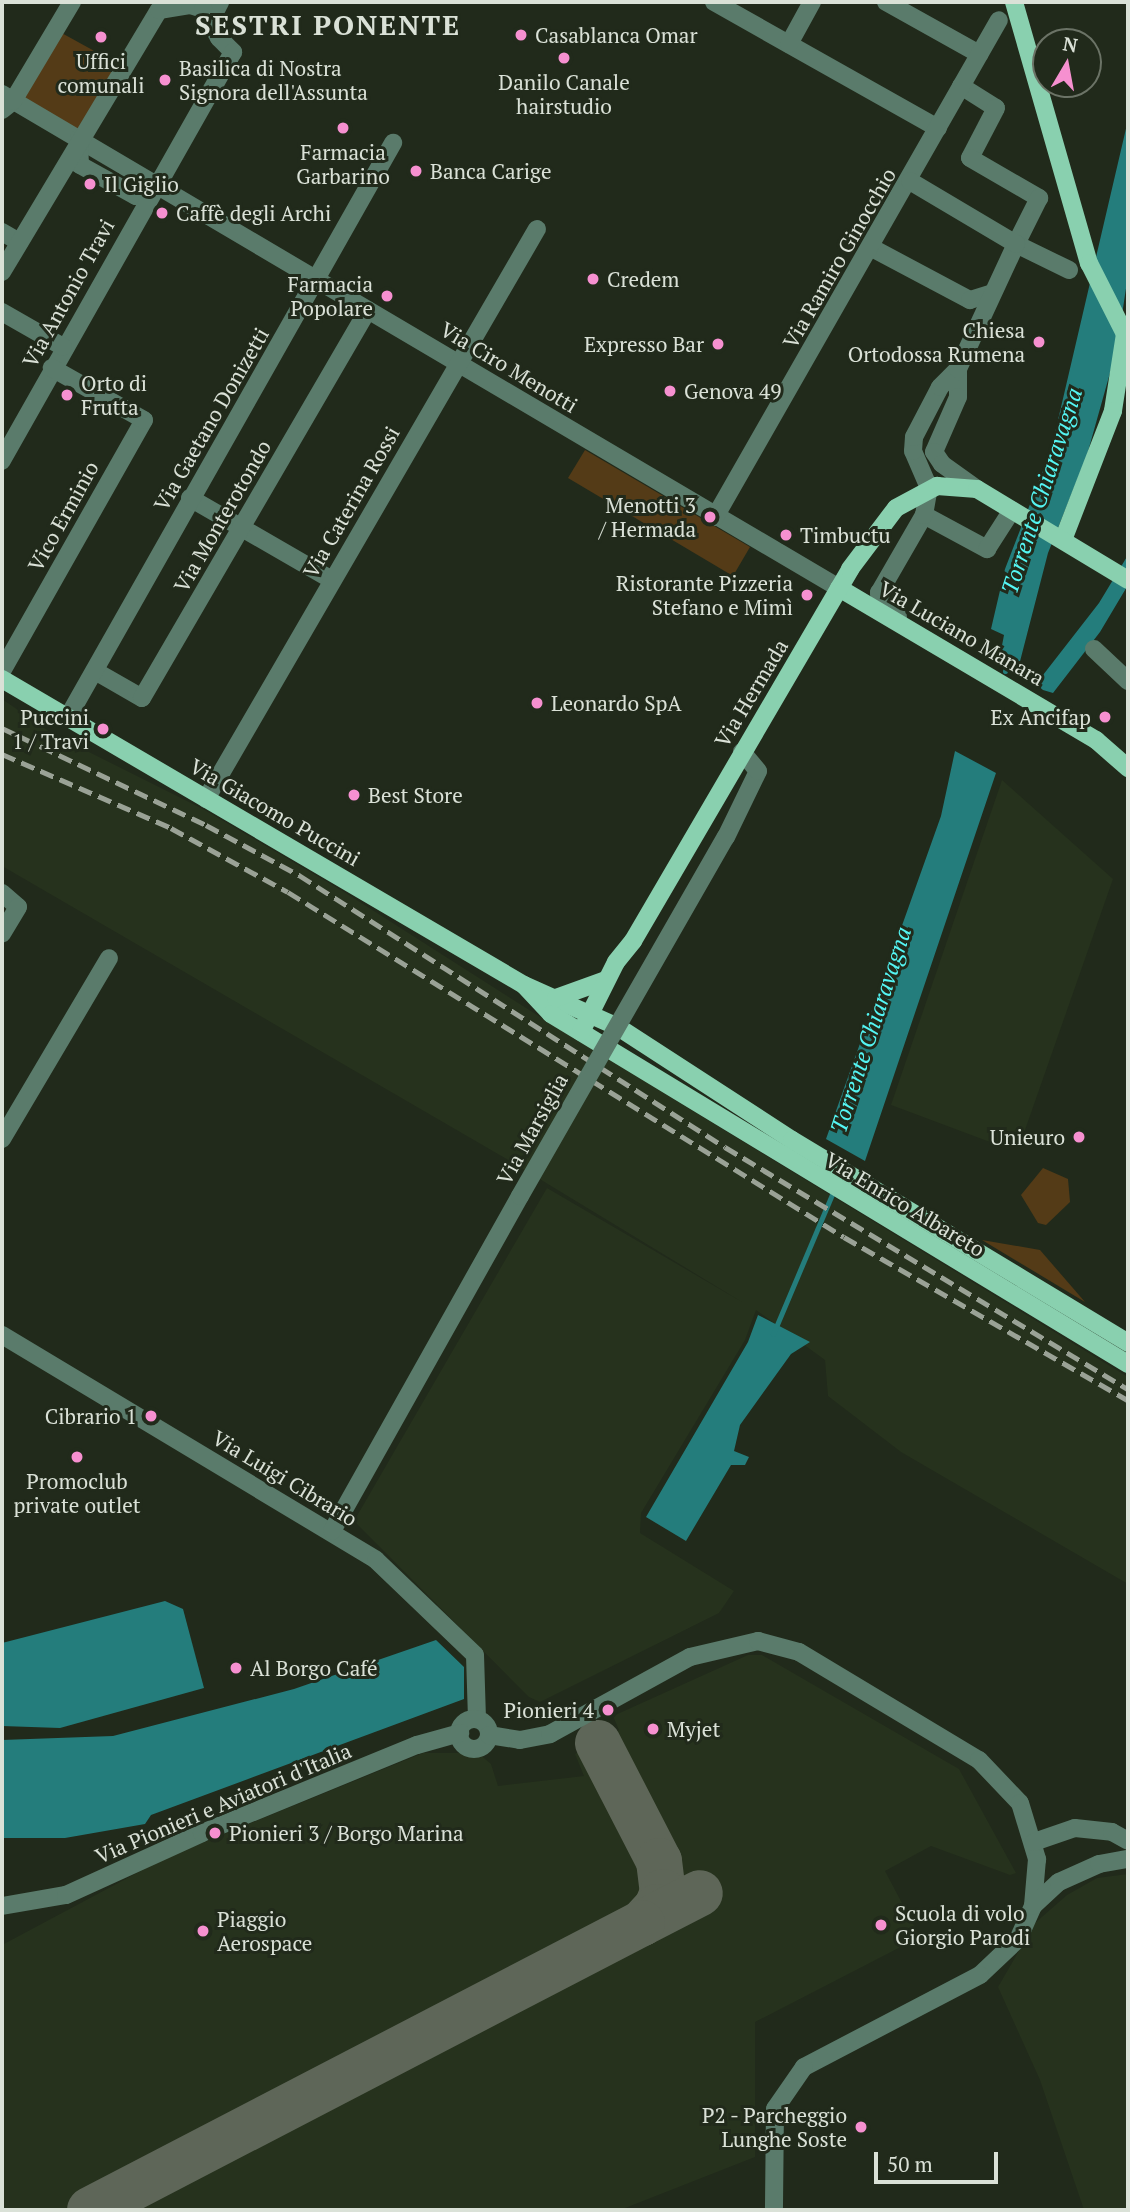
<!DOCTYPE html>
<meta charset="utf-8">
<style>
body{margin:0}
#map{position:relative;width:1130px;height:2212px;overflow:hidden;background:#212a1b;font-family:"PT Serif",serif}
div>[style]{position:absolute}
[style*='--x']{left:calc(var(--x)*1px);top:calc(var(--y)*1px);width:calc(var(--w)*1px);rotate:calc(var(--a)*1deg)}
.built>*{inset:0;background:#26321d}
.green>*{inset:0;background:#543b17}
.water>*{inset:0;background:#247d7c}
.stream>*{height:5px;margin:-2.5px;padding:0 2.5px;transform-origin:2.5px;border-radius:2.5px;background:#247d7c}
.taxiway>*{height:46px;margin:-23px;padding:0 23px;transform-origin:23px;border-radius:23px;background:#5e6658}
.minor>*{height:18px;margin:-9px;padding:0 9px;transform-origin:9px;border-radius:9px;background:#5a7b6b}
.minor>.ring{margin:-9px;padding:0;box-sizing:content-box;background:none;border:18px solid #5a7b6b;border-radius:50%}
.major>*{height:18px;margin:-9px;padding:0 9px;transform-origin:9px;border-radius:9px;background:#89d0af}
.rail>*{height:5px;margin-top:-2.5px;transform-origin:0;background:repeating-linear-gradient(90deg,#9aa296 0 14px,transparent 0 21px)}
.minor-bridge>*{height:18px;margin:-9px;padding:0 9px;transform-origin:9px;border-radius:9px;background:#5a7b6b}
.dots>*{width:19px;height:19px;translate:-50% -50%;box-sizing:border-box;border:4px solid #212a1b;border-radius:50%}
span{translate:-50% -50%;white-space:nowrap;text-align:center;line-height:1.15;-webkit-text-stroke:6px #212a1b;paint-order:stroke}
.poi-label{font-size:21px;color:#dae1d7}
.left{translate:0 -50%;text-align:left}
.right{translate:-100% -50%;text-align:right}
.street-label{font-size:21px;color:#dae1d7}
.water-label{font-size:23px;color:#54f5f3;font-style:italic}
.district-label{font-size:28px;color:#dae1d7;font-weight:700;letter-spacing:2px}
.frame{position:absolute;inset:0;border:4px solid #dae1d7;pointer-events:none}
.north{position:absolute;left:1032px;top:28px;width:70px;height:70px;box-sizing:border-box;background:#212a1b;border:2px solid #6b7366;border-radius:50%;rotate:10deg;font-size:19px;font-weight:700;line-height:28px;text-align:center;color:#dae1d7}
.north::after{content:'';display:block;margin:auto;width:24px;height:32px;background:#f690d0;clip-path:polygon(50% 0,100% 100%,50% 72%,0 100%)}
.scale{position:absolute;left:874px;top:2152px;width:124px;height:32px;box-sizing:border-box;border:4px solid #dae1d7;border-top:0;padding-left:9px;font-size:21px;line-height:24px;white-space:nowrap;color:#dae1d7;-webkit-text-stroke:5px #212a1b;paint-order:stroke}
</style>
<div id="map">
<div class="built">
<div style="clip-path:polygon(2px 699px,53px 734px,203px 809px,341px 890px,567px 1034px,1128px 1377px,1128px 1584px,901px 1452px,828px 1396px,825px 1360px,756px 1310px,745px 1340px,641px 1513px,640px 1533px,734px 1591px,719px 1613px,540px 1702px,529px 1697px,354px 1521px,547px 1188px,742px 1302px,510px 1161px,2px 866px)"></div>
<div style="clip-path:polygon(1002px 780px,1113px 879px,1025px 1130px,1006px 1148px,891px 1105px)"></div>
<div style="clip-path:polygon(748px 1655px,762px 1655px,959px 1769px,1016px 1873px,1010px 1875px,931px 1846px,885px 1871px,920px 1937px,755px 2022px,755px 2157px,620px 2210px,2px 2210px,2px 1945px,165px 1858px,423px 1753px,478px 1753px,491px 1764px,498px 1786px,584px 1776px,575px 1754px,619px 1730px,613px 1716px)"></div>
<div style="clip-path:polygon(1128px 1874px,1128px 2210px,1084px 2210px,1040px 2080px,998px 1987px,1035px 1923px,1067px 1895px,1097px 1878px)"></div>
</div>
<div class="green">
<div style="clip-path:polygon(58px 31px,118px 64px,79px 131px,19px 97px)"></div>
<div style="clip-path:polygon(585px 450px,750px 547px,733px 576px,568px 478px)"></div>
<div style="clip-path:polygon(1043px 1168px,1068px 1179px,1070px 1202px,1046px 1225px,1038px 1223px,1021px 1195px)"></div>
<div style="clip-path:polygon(982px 1240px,1040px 1250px,1085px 1302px)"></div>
</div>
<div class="water">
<div style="clip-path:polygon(1128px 120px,1128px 275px,1117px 348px,1087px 455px,1048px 553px,1017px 673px,999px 661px,1004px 635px,991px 629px,1005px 569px,1051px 450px)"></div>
<div style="clip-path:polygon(1128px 555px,1128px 585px,1100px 632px,1053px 693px,1043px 690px,1036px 684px,1099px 603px)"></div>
<div style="clip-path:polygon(955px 751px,996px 773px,865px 1161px,826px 1139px,941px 816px)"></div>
<div style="clip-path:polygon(758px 1315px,810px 1342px,791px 1354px,740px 1425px,734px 1451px,749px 1457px,745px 1465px,731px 1465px,686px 1541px,646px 1517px,748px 1342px)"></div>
<div style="clip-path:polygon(165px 1601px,183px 1609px,204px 1688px,60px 1728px,2px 1726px,2px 1643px)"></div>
<div style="clip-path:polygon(436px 1640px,464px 1667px,464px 1699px,151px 1815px,145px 1824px,65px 1838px,2px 1838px,2px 1740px,113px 1736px,294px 1689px)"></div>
</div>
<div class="stream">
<div style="--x:1005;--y:671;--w:11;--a:-75"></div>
<div style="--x:773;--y:1334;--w:152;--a:-67.1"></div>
</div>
<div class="taxiway">
<div style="--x:598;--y:1743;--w:133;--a:62.7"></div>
<div style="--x:659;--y:1861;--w:31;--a:83"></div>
<div style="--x:663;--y:1892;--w:16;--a:112"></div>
<div style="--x:657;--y:1907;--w:22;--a:133"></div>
<div style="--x:642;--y:1923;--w:65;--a:-27.3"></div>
<div style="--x:90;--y:2210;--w:622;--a:-27.47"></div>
</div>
<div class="minor">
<div style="--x:714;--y:2;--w:257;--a:29.4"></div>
<div style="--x:886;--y:2;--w:107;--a:29.2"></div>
<div style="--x:212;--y:18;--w:18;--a:-63"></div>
<div style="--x:789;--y:44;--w:48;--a:-61.3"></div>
<div style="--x:961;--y:86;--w:41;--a:32.2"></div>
<div style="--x:996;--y:108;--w:56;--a:117.5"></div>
<div style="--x:970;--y:158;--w:80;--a:30.1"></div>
<div style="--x:1039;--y:198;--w:51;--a:116.6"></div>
<div style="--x:1016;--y:244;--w:59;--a:26.1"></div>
<div style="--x:2;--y:94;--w:972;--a:30.55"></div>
<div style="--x:2;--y:110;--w:14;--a:-39"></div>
<div style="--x:13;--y:101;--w:115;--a:-59.2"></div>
<div style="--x:79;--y:138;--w:27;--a:88"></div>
<div style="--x:80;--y:165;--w:64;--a:29"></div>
<div style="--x:136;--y:196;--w:21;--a:-29"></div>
<div style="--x:2;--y:232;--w:20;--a:30"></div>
<div style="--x:872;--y:248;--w:111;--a:28"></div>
<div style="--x:970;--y:300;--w:21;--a:-17"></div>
<div style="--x:2;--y:272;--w:305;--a:-59.1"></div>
<div style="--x:159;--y:10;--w:31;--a:-9"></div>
<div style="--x:190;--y:5;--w:14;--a:17"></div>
<div style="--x:203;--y:9;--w:33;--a:61"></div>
<div style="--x:219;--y:38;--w:20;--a:45"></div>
<div style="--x:233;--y:52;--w:470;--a:119.5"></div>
<div style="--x:2;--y:312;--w:70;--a:29.8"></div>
<div style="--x:958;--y:369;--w:28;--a:90"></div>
<div style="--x:958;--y:397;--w:60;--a:113.6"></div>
<div style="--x:934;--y:452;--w:14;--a:56"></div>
<div style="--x:942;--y:464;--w:43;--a:35.5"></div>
<div style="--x:190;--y:498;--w:164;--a:30"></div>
<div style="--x:924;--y:515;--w:72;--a:28.4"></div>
<div style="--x:987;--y:549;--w:46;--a:-57.3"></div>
<div style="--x:715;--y:517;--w:572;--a:-60.26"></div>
<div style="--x:898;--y:617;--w:17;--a:-149"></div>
<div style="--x:883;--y:608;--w:16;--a:-105"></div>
<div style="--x:879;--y:593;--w:90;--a:-60"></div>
<div style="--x:924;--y:515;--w:27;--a:-80"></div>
<div style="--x:929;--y:488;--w:40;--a:-113.4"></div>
<div style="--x:913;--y:451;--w:14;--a:-86"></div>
<div style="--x:914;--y:437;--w:56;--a:-62.5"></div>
<div style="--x:940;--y:387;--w:25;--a:-45"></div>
<div style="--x:958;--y:369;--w:138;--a:-65.1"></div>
<div style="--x:1016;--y:244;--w:123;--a:-149.3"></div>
<div style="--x:1094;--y:649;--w:47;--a:43.3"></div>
<div style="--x:2;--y:671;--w:288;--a:-60.5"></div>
<div style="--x:144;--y:420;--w:106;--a:-150.5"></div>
<div style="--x:95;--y:671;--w:54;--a:29.9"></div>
<div style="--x:142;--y:698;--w:449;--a:-59.8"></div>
<div style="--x:68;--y:717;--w:660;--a:-60.48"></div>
<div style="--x:206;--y:799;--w:659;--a:-59.86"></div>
<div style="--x:726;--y:837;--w:73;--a:-64.1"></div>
<div style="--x:758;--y:771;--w:25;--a:-130"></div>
<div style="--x:2;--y:893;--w:21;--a:41"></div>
<div style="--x:18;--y:907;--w:31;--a:121"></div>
<div style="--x:2;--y:1139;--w:210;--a:-59.4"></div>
<div style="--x:2;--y:1335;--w:436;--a:31"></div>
<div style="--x:376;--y:1560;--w:137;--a:43.8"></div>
<div style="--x:475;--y:1655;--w:64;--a:88.2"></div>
<div style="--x:332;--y:1531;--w:384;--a:-60.7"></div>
<div class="ring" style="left:459px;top:1719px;width:12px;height:12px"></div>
<div style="--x:489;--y:1735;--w:31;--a:9"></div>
<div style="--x:520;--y:1740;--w:31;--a:-11"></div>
<div style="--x:550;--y:1734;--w:160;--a:-28.8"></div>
<div style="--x:690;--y:1657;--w:70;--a:-13.2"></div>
<div style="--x:758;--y:1641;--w:42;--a:15"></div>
<div style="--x:799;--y:1652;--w:210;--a:31"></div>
<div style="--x:979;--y:1760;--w:59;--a:46.4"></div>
<div style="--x:1020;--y:1803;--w:59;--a:73.1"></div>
<div style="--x:1037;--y:1859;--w:47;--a:94.9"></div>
<div style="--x:1033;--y:1906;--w:36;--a:114"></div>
<div style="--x:1018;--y:1939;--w:52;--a:136.5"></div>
<div style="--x:980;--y:1975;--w:199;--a:152.4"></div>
<div style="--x:804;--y:2067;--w:51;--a:124.6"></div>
<div style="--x:775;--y:2109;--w:101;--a:90.6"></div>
<div style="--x:1034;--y:1842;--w:43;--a:-18.9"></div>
<div style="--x:1075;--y:1828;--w:37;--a:6"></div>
<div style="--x:1112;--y:1832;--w:18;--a:29"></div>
<div style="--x:2;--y:1906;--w:65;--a:-9.8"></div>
<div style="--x:66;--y:1895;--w:149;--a:-24.5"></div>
<div style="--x:202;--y:1833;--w:232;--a:-22.3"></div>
<div style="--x:417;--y:1745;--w:45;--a:-15.6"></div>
<div style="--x:1033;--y:1906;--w:35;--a:-43"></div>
<div style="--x:1059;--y:1882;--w:44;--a:-24.2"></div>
<div style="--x:1099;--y:1864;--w:29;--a:-10"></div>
</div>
<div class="major">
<div style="--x:1014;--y:2;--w:272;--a:74"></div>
<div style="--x:1089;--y:263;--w:80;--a:63.1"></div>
<div style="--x:1125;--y:334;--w:78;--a:98.9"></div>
<div style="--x:1113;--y:411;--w:138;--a:111.2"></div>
<div style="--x:839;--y:588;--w:299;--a:30.6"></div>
<div style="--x:1096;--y:740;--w:43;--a:41.2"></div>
<div style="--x:2;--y:679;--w:605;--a:30.38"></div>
<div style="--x:524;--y:985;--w:103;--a:24.1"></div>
<div style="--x:618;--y:1027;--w:207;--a:33"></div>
<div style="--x:792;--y:1140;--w:393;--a:31.1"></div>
<div style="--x:525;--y:986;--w:38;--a:47"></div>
<div style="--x:551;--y:1014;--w:675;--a:31.24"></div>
<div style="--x:556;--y:998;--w:53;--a:-19.8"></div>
<div style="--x:581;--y:1032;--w:78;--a:-63.4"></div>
<div style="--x:616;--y:962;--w:27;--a:-51"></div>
<div style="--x:633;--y:941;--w:431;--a:-59.7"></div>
<div style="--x:850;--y:569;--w:76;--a:-53"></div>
<div style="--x:896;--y:508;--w:47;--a:-28.2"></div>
<div style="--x:937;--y:486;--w:40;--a:4.3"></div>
<div style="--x:977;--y:489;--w:176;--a:31.1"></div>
</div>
<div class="rail">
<div style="--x:2;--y:728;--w:226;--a:25.4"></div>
<div style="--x:206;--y:825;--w:106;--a:28.3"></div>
<div style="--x:299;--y:875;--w:505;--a:32.56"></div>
<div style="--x:725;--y:1147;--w:470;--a:31"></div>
<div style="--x:2;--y:754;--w:184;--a:23.6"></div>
<div style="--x:171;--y:828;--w:133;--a:28.7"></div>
<div style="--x:288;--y:892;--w:654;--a:31.82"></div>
<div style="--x:844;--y:1237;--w:327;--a:29.9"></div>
</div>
<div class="minor-bridge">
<div style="--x:520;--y:1196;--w:414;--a:-60.2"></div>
</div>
<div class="dots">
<div style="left:521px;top:35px;background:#f690d0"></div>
<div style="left:101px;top:37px;background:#f690d0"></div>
<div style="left:564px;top:58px;background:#f690d0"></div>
<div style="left:165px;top:80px;background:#f690d0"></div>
<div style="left:343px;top:128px;background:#f690d0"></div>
<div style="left:416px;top:171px;background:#f690d0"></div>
<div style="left:90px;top:184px;background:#f690d0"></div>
<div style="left:162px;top:213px;background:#f690d0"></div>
<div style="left:593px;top:279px;background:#f690d0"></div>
<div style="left:387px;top:296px;background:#f690d0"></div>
<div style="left:1039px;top:342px;background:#f690d0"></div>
<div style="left:718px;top:344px;background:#f690d0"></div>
<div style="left:670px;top:391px;background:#f690d0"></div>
<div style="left:67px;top:395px;background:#f690d0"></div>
<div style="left:710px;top:517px;background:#f690d0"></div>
<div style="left:786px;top:535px;background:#f690d0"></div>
<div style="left:807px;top:595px;background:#f690d0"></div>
<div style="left:537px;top:703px;background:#f690d0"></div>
<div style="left:1105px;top:717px;background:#f690d0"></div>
<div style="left:103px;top:729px;background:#f690d0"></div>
<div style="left:354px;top:795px;background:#f690d0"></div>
<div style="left:1079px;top:1137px;background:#f690d0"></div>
<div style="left:151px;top:1416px;background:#f690d0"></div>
<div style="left:77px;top:1457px;background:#f690d0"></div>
<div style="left:236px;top:1668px;background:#f690d0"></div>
<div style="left:608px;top:1710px;background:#f690d0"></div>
<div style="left:653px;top:1729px;background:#f690d0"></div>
<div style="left:215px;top:1833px;background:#f690d0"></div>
<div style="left:881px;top:1925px;background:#f690d0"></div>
<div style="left:203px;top:1931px;background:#f690d0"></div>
<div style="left:861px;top:2127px;background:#f690d0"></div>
</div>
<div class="poi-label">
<span class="left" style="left:535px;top:35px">Casablanca Omar</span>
<span style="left:101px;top:73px">Uffici<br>comunali</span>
<span class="left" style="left:179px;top:80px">Basilica di Nostra<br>Signora dell'Assunta</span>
<span style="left:564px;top:94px">Danilo Canale<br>hairstudio</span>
<span style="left:343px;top:164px">Farmacia<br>Garbarino</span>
<span class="left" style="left:430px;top:171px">Banca Carige</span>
<span class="left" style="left:104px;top:184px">Il Giglio</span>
<span class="left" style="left:176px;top:213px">Caffè degli Archi</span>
<span class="left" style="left:607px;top:279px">Credem</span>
<span class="right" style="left:373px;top:296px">Farmacia<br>Popolare</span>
<span class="right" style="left:1025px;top:342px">Chiesa<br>Ortodossa Rumena</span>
<span class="right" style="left:704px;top:344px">Expresso Bar</span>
<span class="left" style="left:81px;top:395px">Orto di<br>Frutta</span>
<span class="left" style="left:684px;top:391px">Genova 49</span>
<span class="right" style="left:696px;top:517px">Menotti 3<br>/ Hermada</span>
<span class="left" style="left:800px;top:535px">Timbuctu</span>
<span class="right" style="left:793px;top:595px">Ristorante Pizzeria<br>Stefano e Mimì</span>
<span class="left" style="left:551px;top:703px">Leonardo SpA</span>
<span class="right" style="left:89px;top:729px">Puccini<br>1 / Travi</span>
<span class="right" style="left:1091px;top:717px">Ex Ancifap</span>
<span class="left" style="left:368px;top:795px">Best Store</span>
<span class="right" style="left:1065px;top:1137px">Unieuro</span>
<span class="right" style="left:137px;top:1416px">Cibrario 1</span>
<span style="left:77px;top:1493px">Promoclub<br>private outlet</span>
<span class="left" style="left:250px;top:1668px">Al Borgo Café</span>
<span class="right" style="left:594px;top:1710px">Pionieri 4</span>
<span class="left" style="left:667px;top:1729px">Myjet</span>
<span class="left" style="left:229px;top:1833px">Pionieri 3 / Borgo Marina</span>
<span class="left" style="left:895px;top:1925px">Scuola di volo<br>Giorgio Parodi</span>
<span class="left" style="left:217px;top:1931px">Piaggio<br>Aerospace</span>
<span class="right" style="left:847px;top:2127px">P2 - Parcheggio<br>Lunghe Soste</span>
</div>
<div class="street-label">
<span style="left:839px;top:258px;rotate:-60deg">Via Ramiro Ginocchio</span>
<span style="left:68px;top:293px;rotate:-61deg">Via Antonio Travi</span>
<span style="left:509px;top:367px;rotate:31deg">Via Ciro Menotti</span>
<span style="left:211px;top:419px;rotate:-60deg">Via Gaetano Donizetti</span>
<span style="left:351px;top:502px;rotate:-60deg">Via Caterina Rossi</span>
<span style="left:63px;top:516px;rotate:-61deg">Vico Erminio</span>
<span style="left:222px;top:516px;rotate:-60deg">Via Monterotondo</span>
<span style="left:962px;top:633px;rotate:30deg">Via Luciano Manara</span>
<span style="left:751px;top:693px;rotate:-59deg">Via Hermada</span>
<span style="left:275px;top:812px;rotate:30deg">Via Giacomo Puccini</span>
<span style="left:532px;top:1129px;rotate:-61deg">Via Marsiglia</span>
<span style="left:905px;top:1204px;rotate:31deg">Via Enrico Albareto</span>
<span style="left:285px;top:1478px;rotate:31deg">Via Luigi Cibrario</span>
<span style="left:223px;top:1803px;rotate:-23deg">Via Pionieri e Aviatori d'Italia</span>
</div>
<div class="water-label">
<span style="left:1042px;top:491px;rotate:-72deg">Torrente Chiaravagna</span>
<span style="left:871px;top:1030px;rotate:-72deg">Torrente Chiaravagna</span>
</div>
<div class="district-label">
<span style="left:328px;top:25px">SESTRI PONENTE</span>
</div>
<div class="frame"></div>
<div class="north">N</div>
<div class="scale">50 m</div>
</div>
